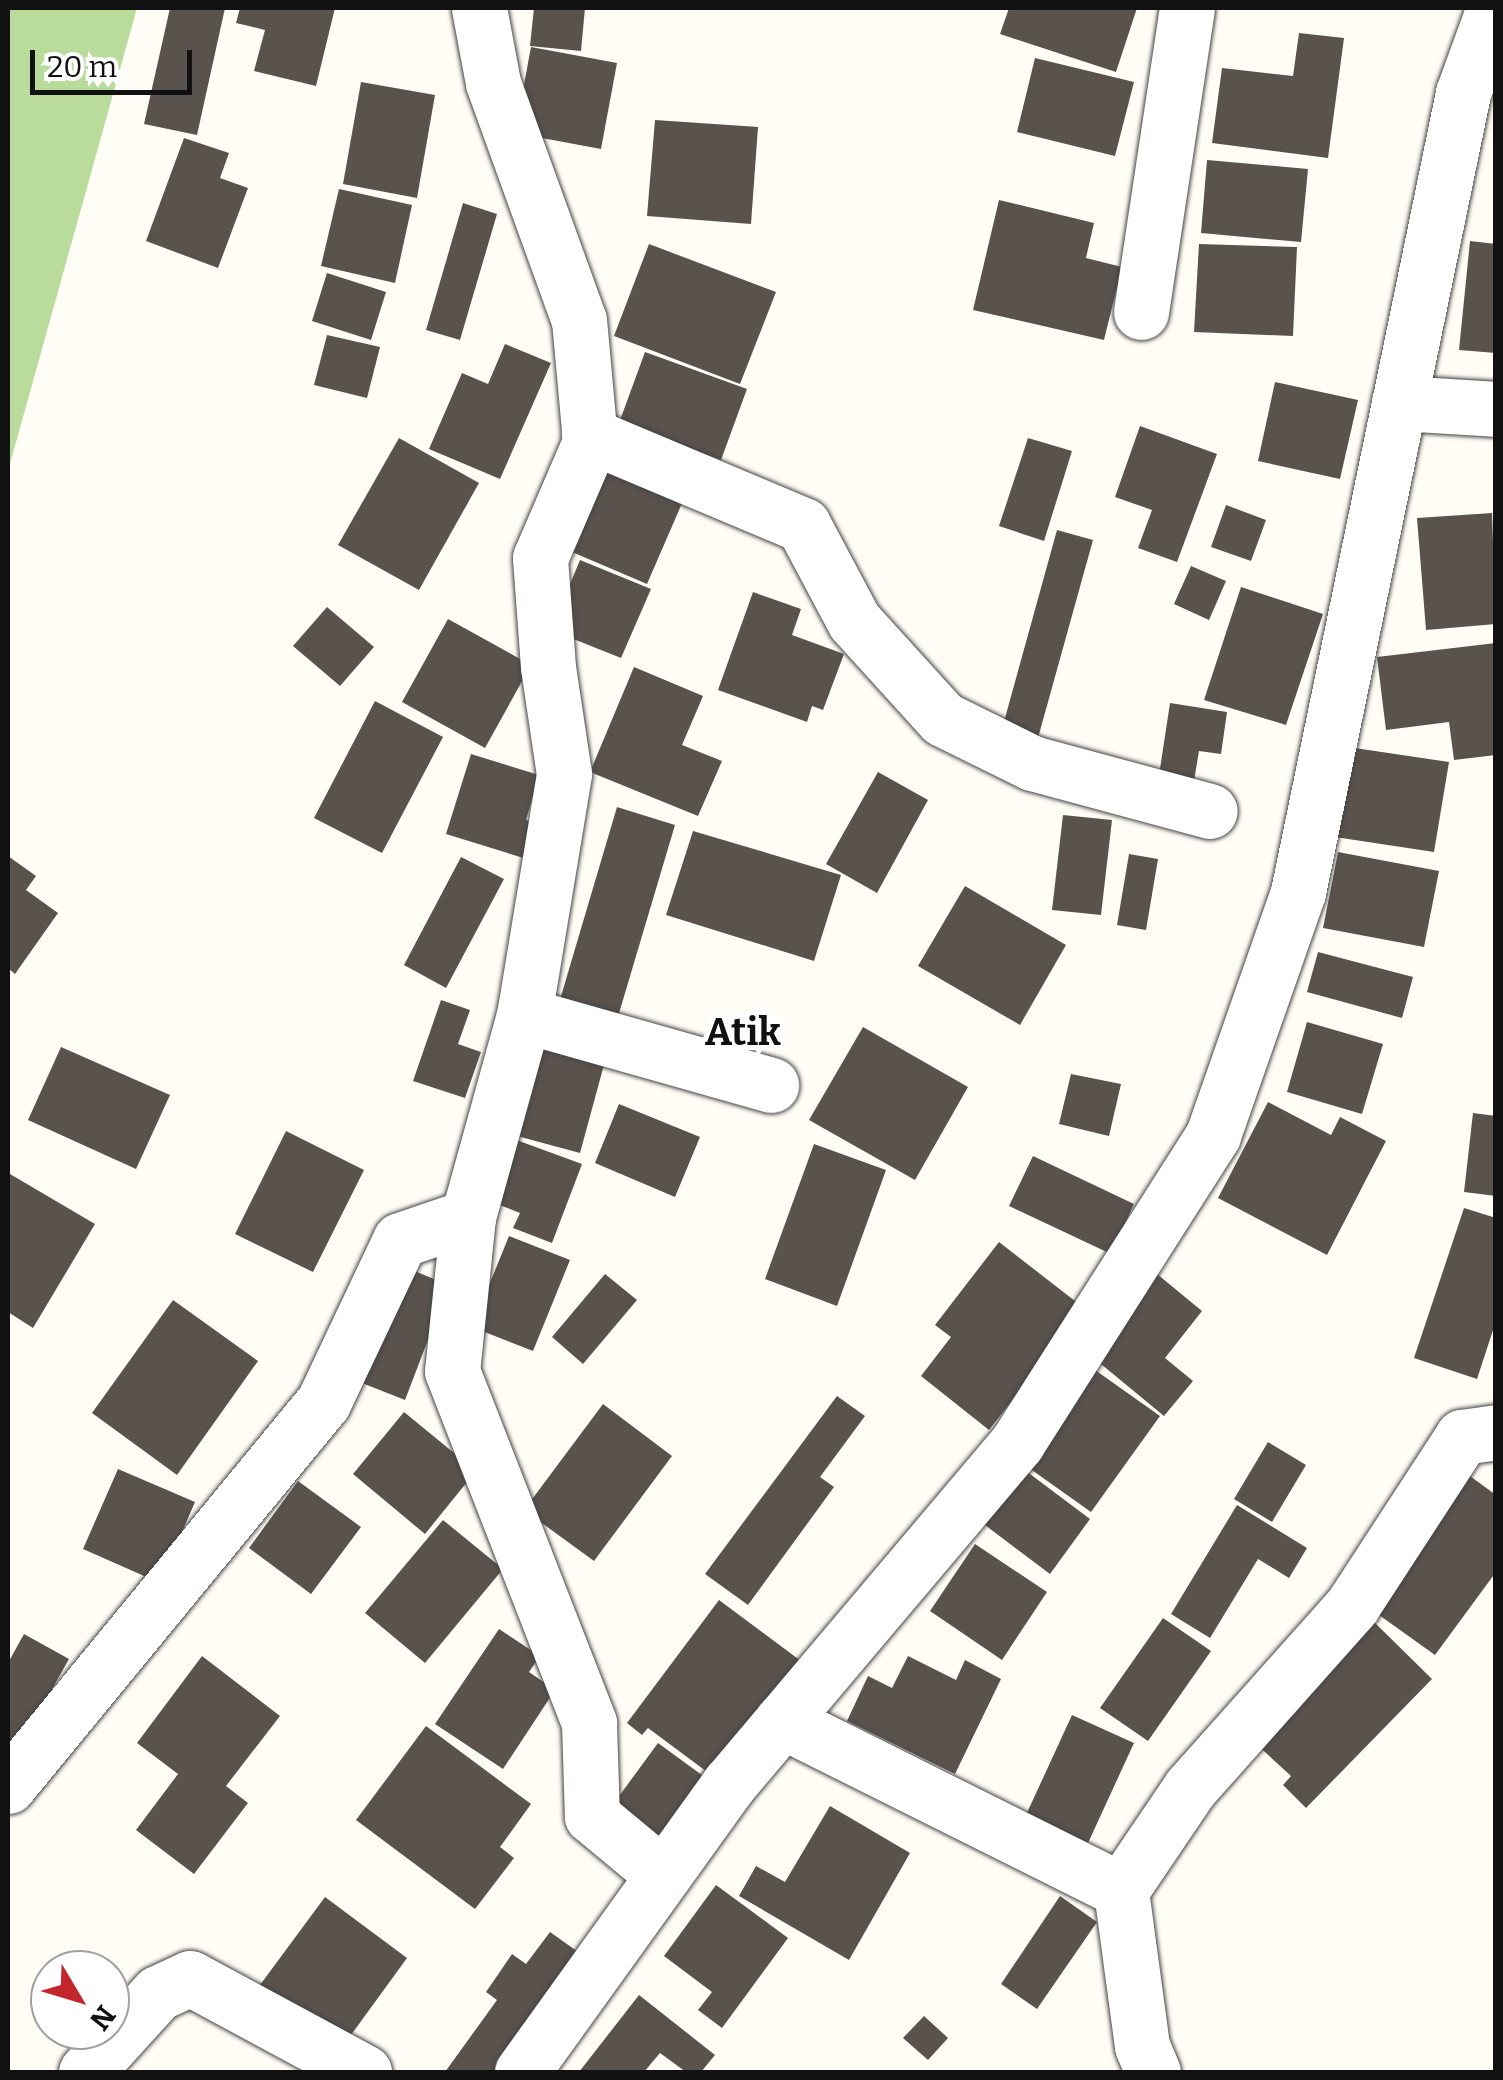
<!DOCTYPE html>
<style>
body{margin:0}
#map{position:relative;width:1503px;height:2080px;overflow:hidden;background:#fffdf5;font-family:Bitter,serif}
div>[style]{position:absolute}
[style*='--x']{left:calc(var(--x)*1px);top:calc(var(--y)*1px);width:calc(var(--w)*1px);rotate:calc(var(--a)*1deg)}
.forest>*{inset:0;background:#b9dc9c}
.building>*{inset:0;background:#5a524d}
.roads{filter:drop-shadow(0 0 2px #444) drop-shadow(0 0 2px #444)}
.minor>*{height:55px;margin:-27.5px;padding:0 27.5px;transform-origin:27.5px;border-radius:27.5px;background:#fff}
span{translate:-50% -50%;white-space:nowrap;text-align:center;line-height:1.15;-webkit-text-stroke:10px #fff;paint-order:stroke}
.quarter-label{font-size:38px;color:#111;font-weight:700}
.frame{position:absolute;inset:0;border:10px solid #111;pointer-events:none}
.north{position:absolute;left:30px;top:1950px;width:100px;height:100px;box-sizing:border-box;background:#fff;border:2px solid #a0a0a0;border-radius:50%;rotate:128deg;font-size:28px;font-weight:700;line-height:40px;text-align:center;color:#111}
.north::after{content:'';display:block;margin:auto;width:35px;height:45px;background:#c4262e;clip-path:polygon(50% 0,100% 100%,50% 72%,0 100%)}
.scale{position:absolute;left:30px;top:50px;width:162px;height:45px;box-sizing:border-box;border:5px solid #111;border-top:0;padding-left:12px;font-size:30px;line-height:35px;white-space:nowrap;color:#111;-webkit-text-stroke:8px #fff;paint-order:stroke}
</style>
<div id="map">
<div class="forest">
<div style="clip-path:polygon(8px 8px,137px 8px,8px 471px)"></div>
</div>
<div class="building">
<div style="clip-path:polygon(170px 8px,225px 8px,197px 135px,144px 124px)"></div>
<div style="clip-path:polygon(240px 8px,335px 8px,316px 86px,254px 71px,265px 30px,236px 23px)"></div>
<div style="clip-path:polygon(534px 8px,585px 8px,581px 51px,530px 46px)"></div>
<div style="clip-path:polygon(1009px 8px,1137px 8px,1116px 72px,1000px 34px)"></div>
<div style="clip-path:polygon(1299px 33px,1344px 38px,1328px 158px,1212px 143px,1222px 68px,1293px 76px)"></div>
<div style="clip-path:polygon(531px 47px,617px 63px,601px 149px,515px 133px)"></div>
<div style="clip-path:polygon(1035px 58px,1134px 82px,1115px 156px,1017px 132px)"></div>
<div style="clip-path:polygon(361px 82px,435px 95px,417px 198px,343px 184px)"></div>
<div style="clip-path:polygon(655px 120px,758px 127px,751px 224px,647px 216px)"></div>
<div style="clip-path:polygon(184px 138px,229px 153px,220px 178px,248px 188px,218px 268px,146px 241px)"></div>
<div style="clip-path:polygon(1207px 160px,1308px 169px,1301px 242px,1201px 233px)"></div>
<div style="clip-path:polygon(339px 189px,412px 205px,395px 283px,321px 266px)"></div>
<div style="clip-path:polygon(999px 200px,1094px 223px,1086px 258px,1122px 267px,1104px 340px,973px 310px)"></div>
<div style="clip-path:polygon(463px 203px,497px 214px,460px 340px,426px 330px)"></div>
<div style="clip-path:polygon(1470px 241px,1496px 244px,1496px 353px,1459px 350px)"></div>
<div style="clip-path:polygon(649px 244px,776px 292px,740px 384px,614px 336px)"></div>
<div style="clip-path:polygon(1199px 244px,1297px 247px,1293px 336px,1194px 332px)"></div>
<div style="clip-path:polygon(327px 273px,386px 292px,371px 340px,312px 321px)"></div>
<div style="clip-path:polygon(327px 335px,380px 347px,367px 398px,314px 385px)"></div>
<div style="clip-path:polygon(505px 344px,551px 363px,500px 479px,429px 449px,462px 373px,488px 384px)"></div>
<div style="clip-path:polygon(645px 352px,747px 389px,721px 460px,619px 423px)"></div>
<div style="clip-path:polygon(1275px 382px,1358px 400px,1340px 479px,1258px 461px)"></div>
<div style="clip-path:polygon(1140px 426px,1217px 454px,1177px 562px,1138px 548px,1152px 510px,1115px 497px)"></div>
<div style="clip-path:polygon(399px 438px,479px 483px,419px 590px,338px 545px)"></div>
<div style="clip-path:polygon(1028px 438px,1072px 451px,1044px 541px,999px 526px)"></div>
<div style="clip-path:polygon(608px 469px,683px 501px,647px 584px,572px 552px)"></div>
<div style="clip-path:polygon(1226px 505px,1266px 520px,1251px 561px,1211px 547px)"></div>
<div style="clip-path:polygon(1492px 513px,1496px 624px,1426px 630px,1417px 518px)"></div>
<div style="clip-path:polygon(1057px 530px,1093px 540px,1038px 738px,1002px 729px)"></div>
<div style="clip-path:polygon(580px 560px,651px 589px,621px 658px,551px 630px)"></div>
<div style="clip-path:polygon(1191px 566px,1226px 581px,1209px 620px,1174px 604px)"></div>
<div style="clip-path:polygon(1241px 587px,1323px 614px,1286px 725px,1204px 700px)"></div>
<div style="clip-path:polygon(753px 592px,801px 609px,792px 635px,844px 654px,823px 710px,812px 706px,807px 722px,718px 690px)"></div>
<div style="clip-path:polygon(327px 607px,374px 647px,340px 686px,293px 646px)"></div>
<div style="clip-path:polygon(448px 619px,531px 665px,485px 748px,402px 702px)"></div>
<div style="clip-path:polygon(1496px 643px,1496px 755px,1454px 760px,1449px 722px,1386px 730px,1377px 657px)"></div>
<div style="clip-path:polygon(634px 667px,703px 696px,682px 745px,722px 761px,698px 816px,590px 772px)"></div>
<div style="clip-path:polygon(375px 701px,443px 737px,382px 853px,314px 818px)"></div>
<div style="clip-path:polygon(1170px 703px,1227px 712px,1221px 754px,1199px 751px,1193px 787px,1158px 782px)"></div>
<div style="clip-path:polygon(1348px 747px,1449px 762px,1434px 852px,1335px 837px)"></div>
<div style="clip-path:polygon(471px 754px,539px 775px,526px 820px,541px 825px,530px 860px,446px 834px)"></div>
<div style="clip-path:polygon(878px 772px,928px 800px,877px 893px,826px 864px)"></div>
<div style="clip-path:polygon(617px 807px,675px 825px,617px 1020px,559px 1003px)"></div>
<div style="clip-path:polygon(1063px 815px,1112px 820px,1101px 915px,1052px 910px)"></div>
<div style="clip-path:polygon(693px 831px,841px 875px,814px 961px,666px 915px)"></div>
<div style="clip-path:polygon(1338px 852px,1439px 871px,1424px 947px,1323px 928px)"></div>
<div style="clip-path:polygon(1129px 854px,1158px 859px,1146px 930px,1117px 925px)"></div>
<div style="clip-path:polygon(8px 856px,36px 876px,26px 890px,58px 913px,15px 974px,8px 968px)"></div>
<div style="clip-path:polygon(461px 857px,504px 879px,446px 988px,404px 965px)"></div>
<div style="clip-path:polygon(965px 886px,1066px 945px,1020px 1025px,918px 966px)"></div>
<div style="clip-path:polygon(1318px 952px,1413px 977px,1402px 1018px,1307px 992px)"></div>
<div style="clip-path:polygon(441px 1000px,470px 1010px,458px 1044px,481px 1052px,465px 1098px,413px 1081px)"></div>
<div style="clip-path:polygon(1307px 1022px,1383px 1044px,1362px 1114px,1287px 1092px)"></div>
<div style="clip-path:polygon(863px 1027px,968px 1087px,915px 1180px,809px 1120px)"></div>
<div style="clip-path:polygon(544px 1033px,608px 1050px,580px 1153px,517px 1136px)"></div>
<div style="clip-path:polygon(61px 1047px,170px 1095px,136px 1169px,28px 1120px)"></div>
<div style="clip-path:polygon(1071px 1074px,1121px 1084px,1109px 1136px,1059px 1124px)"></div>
<div style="clip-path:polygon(1268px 1102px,1331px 1135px,1340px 1117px,1386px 1141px,1327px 1255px,1218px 1198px)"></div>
<div style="clip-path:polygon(619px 1104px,700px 1137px,675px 1197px,595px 1163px)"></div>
<div style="clip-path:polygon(1473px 1113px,1496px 1116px,1496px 1196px,1464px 1192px)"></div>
<div style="clip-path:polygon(286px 1131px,364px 1170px,313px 1272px,235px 1234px)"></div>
<div style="clip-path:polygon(511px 1138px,582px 1164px,552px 1243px,513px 1228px,520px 1213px,487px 1200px)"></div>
<div style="clip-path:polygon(814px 1144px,886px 1170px,837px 1306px,765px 1279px)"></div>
<div style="clip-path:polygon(1033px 1156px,1134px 1204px,1111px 1254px,1009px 1206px)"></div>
<div style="clip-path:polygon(10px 1174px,95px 1224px,33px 1328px,8px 1312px)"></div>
<div style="clip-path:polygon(1464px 1208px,1496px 1218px,1496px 1321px,1477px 1379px,1414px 1358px)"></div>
<div style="clip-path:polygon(509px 1236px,570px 1260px,533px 1351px,472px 1327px)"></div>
<div style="clip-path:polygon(999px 1242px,1084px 1308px,989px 1430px,921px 1376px,951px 1337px,935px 1325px)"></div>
<div style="clip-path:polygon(407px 1268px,449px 1285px,405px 1400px,362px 1383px)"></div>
<div style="clip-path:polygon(1151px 1269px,1202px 1311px,1165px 1358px,1193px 1381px,1164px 1416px,1084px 1350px)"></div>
<div style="clip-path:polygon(605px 1274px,637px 1300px,583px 1364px,552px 1337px)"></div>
<div style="clip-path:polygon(173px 1300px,258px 1361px,177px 1475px,92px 1413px)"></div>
<div style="clip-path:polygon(1081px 1360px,1160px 1416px,1091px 1512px,1012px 1456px)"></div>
<div style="clip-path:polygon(837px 1396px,865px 1416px,820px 1477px,834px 1487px,748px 1605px,705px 1574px)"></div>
<div style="clip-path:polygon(603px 1404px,672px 1456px,594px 1561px,524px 1510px)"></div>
<div style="clip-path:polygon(404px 1412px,476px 1471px,425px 1534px,353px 1474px)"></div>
<div style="clip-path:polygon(1268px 1442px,1306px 1465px,1272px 1522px,1234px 1499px)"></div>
<div style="clip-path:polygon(1018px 1465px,1090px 1519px,1050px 1574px,977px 1519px)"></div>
<div style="clip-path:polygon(118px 1469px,195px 1502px,160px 1583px,83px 1549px)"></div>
<div style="clip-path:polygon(1463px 1471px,1496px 1495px,1496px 1572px,1435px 1655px,1365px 1605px)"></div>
<div style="clip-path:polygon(298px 1481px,361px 1527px,311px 1594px,249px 1548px)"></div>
<div style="clip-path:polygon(1237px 1505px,1307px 1548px,1289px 1578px,1258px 1559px,1210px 1638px,1171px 1614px)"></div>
<div style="clip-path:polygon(443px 1520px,503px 1569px,425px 1663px,365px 1613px)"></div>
<div style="clip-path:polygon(975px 1544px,1047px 1592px,1002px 1660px,930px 1611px)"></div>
<div style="clip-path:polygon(719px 1600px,809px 1667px,722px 1783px,648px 1728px,642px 1735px,627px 1723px)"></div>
<div style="clip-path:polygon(1163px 1618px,1211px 1651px,1148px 1741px,1100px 1708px)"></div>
<div style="clip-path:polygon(1372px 1620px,1432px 1679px,1306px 1808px,1283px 1785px,1291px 1776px,1253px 1741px)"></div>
<div style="clip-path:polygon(499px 1629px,540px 1656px,529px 1672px,555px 1690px,503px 1769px,435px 1724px)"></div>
<div style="clip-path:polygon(24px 1634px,69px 1659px,14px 1757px,8px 1753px,8px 1663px)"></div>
<div style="clip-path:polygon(202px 1656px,280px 1716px,226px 1786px,248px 1803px,194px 1874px,136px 1830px,178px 1774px,137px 1743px)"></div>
<div style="clip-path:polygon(908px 1656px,956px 1680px,965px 1660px,1001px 1679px,955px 1774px,847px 1721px,868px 1676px,892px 1688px)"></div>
<div style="clip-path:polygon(1072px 1715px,1134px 1743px,1088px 1843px,1026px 1815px)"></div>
<div style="clip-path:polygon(426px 1726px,531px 1804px,500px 1847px,514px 1858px,475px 1909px,356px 1820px)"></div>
<div style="clip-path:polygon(658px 1743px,721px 1789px,677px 1849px,614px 1803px)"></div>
<div style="clip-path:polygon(830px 1806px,910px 1853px,849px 1960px,739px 1896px,756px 1866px,785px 1882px)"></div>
<div style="clip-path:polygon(716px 1885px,788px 1938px,722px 2028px,698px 2010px,712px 1992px,664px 1956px)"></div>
<div style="clip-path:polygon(1060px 1896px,1097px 1922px,1037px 2009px,1001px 1984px)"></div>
<div style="clip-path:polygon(325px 1897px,407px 1958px,343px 2046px,260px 1985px)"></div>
<div style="clip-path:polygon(550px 1932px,588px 1959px,507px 2072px,445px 2072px,497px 2000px,486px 1992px,512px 1954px,526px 1964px)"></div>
<div style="clip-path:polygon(639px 1995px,715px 2055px,701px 2072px,686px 2072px,660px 2053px,644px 2072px,579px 2072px)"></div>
<div style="clip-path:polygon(924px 2016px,948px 2038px,928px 2060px,903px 2038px)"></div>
</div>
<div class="roads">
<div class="minor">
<div style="--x:479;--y:8;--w:76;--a:79.4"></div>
<div style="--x:493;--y:83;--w:252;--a:70.1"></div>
<div style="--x:579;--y:320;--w:122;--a:84.8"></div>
<div style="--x:590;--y:442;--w:126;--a:113.3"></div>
<div style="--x:540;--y:558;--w:109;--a:85.8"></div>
<div style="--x:548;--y:667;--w:108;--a:81.5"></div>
<div style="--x:564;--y:774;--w:244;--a:99.4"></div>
<div style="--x:524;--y:1015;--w:210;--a:105.5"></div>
<div style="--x:468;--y:1217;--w:155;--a:95.9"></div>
<div style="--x:452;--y:1371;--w:378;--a:68.7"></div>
<div style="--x:589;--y:1723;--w:93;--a:88.2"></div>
<div style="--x:592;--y:1816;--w:92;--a:39.7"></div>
<div style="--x:1141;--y:312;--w:307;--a:-81.4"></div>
<div style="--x:1399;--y:403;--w:97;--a:3.5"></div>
<div style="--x:589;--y:435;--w:232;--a:22.8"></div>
<div style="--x:803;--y:525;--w:109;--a:62"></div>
<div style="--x:854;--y:621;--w:132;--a:47.8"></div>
<div style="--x:943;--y:719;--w:99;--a:26.3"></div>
<div style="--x:1032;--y:763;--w:184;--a:15.1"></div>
<div style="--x:524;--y:1015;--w:257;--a:15.8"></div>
<div style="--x:782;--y:1721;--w:379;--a:26.5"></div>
<div style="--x:8;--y:1786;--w:496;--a:-50.6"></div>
<div style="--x:323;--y:1403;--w:180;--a:-64.7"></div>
<div style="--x:400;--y:1240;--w:72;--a:-18.7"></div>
<div style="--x:86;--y:2072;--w:107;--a:-47.7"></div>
<div style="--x:158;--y:1993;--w:35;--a:-25"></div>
<div style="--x:190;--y:1978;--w:198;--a:28.4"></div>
<div style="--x:522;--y:2072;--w:355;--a:-54.3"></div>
<div style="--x:729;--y:1784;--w:446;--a:-49.8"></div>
<div style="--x:1017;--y:1443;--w:365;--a:-57.5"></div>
<div style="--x:1213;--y:1135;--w:257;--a:-70.7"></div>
<div style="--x:1298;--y:892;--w:816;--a:-78.33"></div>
<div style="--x:1463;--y:93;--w:90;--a:-70"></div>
<div style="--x:1153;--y:2072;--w:28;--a:-113"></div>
<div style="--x:1142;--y:2046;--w:157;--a:-97.7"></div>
<div style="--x:1121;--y:1890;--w:123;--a:-55.9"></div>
<div style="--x:1190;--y:1788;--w:244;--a:-48.3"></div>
<div style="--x:1352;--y:1606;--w:202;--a:-56.9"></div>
<div style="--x:1462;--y:1437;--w:34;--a:-8"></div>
</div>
</div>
<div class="quarter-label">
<span style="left:743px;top:1033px">Atik</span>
</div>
<div class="frame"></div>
<div class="north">N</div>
<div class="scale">20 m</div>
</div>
